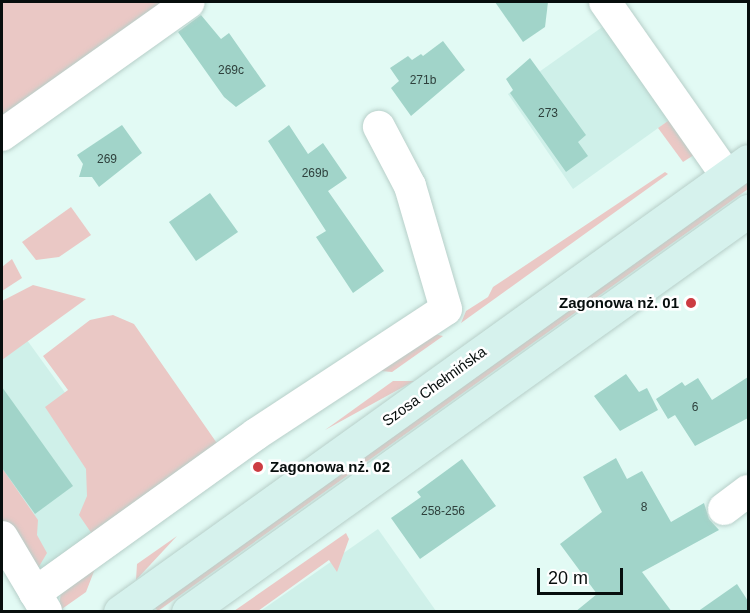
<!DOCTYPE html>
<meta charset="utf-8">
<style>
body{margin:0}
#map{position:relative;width:750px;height:613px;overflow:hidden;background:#e2faf4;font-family:Helvetica,sans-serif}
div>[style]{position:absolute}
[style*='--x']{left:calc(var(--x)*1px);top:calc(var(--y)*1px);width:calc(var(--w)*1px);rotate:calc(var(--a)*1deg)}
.built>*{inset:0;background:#cff0e9}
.green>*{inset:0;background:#eac8c5}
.building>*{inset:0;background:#a1d4c9}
.roads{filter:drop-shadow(0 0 2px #b7cfc9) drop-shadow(0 0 2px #b7cfc9)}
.street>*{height:32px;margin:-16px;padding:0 16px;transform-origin:16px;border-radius:16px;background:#fff}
.secondary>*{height:33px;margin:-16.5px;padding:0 16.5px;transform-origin:16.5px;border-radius:16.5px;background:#d6f2ed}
.dots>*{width:16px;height:16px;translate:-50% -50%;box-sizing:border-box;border:3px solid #fff;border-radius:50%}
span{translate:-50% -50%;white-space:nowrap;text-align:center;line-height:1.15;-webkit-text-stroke:5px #fff;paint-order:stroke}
.number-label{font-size:12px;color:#2e403c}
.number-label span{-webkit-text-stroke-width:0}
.poi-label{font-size:15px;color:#070e0d;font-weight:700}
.right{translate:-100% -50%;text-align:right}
.left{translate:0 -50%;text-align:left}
.street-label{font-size:15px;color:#070e0d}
.frame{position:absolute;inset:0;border:3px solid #070e0d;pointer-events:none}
.scale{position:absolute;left:537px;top:568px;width:86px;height:27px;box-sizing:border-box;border:3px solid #070e0d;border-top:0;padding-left:8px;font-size:18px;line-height:21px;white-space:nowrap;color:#070e0d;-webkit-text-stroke:4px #fff;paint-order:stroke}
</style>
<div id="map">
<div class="built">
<div style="clip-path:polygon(608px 23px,675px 116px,573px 189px,508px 94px)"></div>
<div style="clip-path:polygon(19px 329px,142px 499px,34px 575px,2px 522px,2px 341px)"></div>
<div style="clip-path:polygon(378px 529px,436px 611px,259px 612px)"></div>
</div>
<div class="green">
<div style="clip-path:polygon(2px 2px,164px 2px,2px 119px)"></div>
<div style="clip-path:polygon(675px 116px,700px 151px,683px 162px,658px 128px)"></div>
<div style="clip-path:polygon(665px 172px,668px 174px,461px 323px,466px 311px,488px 297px,493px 287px)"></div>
<div style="clip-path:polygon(748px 182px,748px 189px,158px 611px,154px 607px)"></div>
<div style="clip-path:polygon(71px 207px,91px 235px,59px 257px,36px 260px,22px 242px)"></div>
<div style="clip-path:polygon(12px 259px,22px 278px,2px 291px,2px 267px)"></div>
<div style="clip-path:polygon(33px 285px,86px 299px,2px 360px,2px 301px)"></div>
<div style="clip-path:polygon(113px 315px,134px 324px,221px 449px,92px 534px,79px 515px,87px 496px,86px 469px,45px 407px,68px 390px,43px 356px,90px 320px)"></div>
<div style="clip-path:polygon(434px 334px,443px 336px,392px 372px,371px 370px,96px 566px,86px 592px,59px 611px,61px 589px,77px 570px,366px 365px,414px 346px)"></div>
<div style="clip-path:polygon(393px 381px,414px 381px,325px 430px)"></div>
<div style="clip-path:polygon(2px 468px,38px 520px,37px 535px,47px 553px,34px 575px,2px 522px)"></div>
<div style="clip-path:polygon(346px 533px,349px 539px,337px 572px,329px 560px,258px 611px,234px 611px)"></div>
<div style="clip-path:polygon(177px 536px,136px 580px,137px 564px)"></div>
</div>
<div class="building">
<div style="clip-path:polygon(495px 2px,548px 2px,545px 27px,523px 42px)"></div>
<div style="clip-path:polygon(201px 15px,221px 39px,229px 33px,266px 86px,236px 107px,224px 97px,178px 32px)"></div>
<div style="clip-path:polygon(443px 41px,465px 70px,411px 116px,391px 88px,399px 81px,390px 68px,408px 56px,412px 60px,421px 54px,423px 56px)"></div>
<div style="clip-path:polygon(530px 58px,586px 135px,578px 142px,588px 156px,566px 172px,510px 93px,513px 90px,506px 79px)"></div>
<div style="clip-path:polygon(122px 125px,142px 153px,99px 187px,92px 177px,79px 177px,83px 164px,77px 155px)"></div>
<div style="clip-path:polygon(289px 125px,308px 154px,323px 143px,347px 178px,328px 191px,384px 271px,353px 293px,316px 237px,326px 231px,268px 141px)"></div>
<div style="clip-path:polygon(210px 193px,238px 232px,196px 261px,169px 222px)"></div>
<div style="clip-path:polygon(626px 374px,639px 392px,647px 388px,658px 410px,620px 431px,594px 396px)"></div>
<div style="clip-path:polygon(748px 377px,748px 418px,695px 446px,675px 415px,668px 419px,656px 399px,682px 382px,685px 386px,698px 378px,712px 400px)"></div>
<div style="clip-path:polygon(2px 387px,73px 486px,35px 514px,2px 468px)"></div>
<div style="clip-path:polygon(616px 458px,627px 479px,642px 471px,671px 522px,704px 503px,709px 519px,719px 530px,642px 572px,672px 612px,575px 612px,597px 594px,560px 544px,602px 512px,583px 477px)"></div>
<div style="clip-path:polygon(462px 459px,496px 506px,420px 559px,391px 518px,421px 497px,417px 492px)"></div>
<div style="clip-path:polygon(737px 584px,748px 601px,748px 612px,697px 612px)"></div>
</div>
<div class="roads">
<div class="street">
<div style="--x:605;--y:2;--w:213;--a:55"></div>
<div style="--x:2;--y:135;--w:229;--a:-35.4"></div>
<div style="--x:724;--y:509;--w:30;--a:-37"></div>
<div style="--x:2;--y:537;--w:86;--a:59.3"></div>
<div style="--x:35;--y:593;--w:272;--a:-35.7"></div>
<div style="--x:256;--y:434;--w:227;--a:-33.3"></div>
<div style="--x:446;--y:309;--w:128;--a:-106.3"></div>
<div style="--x:410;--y:186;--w:67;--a:-117.7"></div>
</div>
<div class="secondary">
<div style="--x:120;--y:612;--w:773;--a:-35.68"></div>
<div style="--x:188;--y:612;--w:689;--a:-35.61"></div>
</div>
</div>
<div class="dots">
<div style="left:691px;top:303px;background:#cc3c42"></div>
<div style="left:258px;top:467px;background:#cc3c42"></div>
</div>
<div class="number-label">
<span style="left:231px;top:71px">269c</span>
<span style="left:423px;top:81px">271b</span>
<span style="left:548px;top:114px">273</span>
<span style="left:107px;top:160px">269</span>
<span style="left:315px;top:174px">269b</span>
<span style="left:695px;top:408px">6</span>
<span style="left:644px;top:508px">8</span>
<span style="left:443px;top:512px">258-256</span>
</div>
<div class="poi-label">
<span class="right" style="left:679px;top:303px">Zagonowa nż. 01</span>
<span class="left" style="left:270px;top:467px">Zagonowa nż. 02</span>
</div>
<div class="street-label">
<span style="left:434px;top:386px;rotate:-36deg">Szosa Chełmińska</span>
</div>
<div class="frame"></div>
<div class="scale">20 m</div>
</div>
